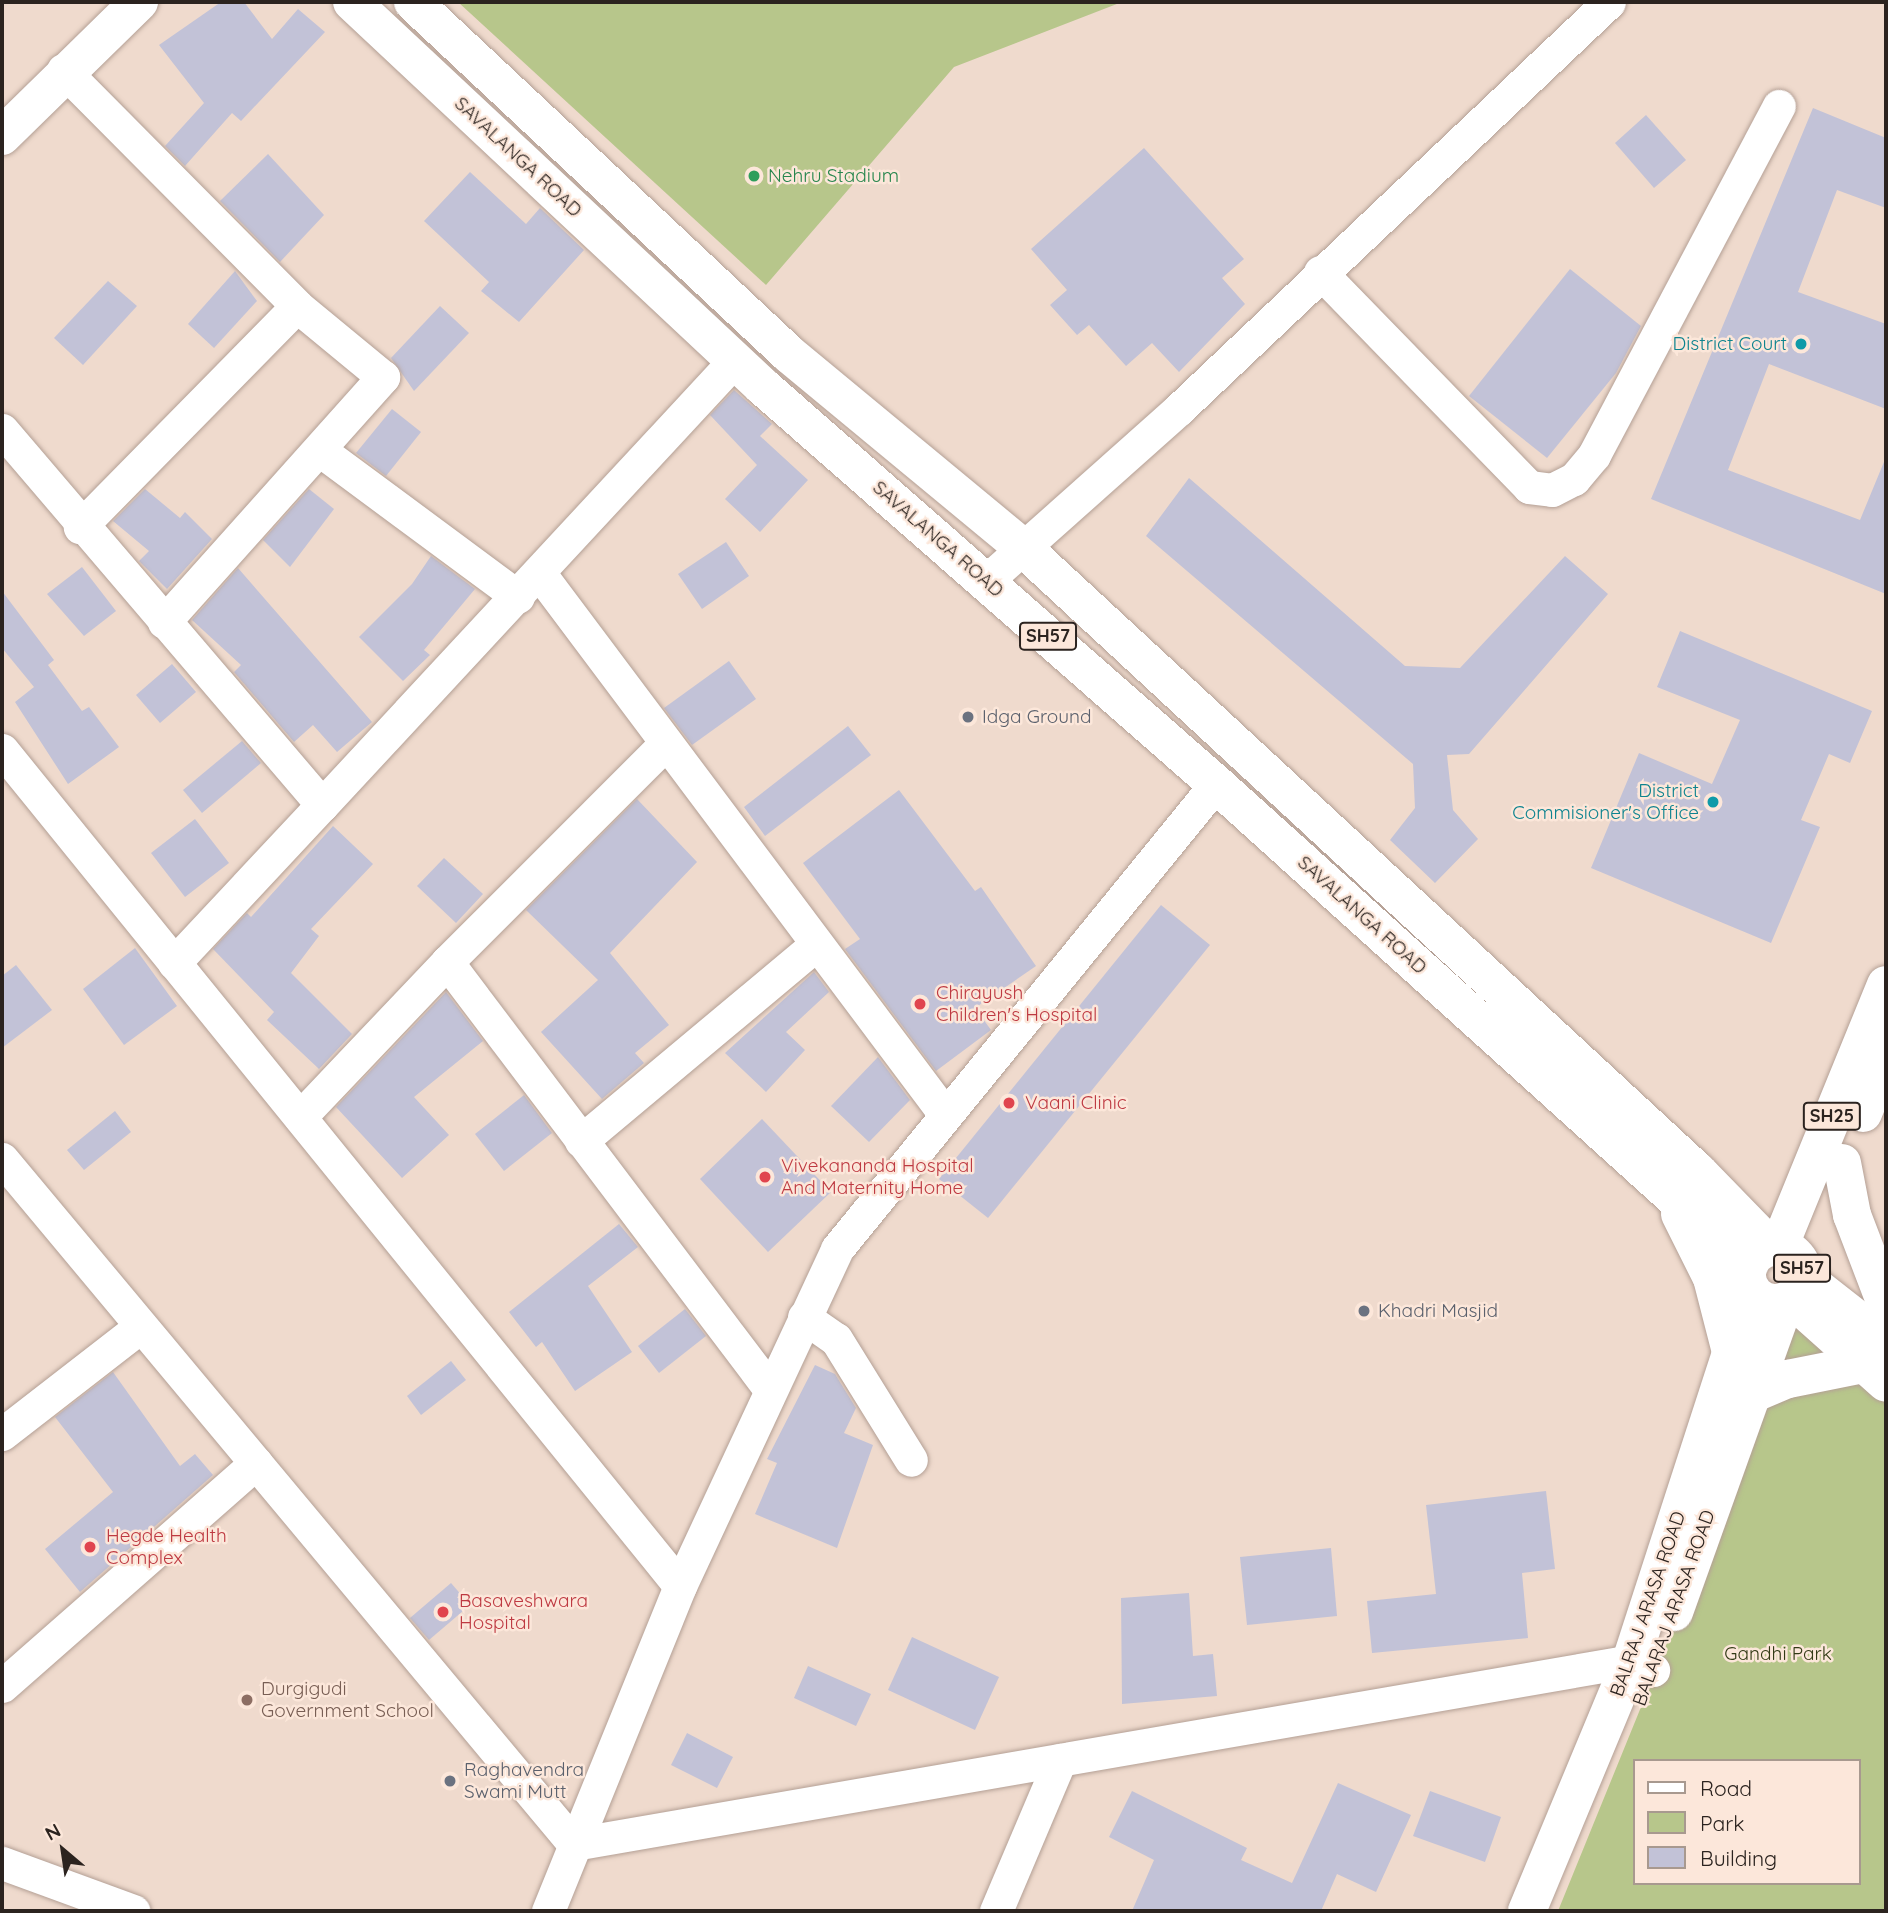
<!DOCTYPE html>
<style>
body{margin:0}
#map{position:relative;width:1888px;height:1913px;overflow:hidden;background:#efdacd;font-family:Quicksand,sans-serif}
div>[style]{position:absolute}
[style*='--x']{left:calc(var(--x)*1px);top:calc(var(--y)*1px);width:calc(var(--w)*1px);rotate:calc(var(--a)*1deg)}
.green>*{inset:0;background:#b7c68b}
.building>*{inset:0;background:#c2c2d7}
.roads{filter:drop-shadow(0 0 2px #b4a095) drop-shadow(0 0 2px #b4a095)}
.minor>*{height:33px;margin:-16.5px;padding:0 16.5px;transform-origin:16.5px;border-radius:16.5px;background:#fff}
.secondary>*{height:38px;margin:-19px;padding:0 19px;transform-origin:19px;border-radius:19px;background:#fff}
.primary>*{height:38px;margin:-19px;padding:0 19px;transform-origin:19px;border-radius:19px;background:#fff}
.primary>.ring{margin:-19px;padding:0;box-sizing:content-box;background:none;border:38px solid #fff;border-radius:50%}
.dots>*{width:19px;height:19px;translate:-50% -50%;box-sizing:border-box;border:4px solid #fce7da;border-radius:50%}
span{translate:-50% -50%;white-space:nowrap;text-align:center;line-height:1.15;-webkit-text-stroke:5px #fce7da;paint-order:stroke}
.shield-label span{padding:2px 5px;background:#fce7da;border:2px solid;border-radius:5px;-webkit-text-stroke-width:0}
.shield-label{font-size:18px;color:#2b231f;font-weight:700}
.street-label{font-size:19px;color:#2b231f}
.leisure-label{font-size:19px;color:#27864d}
.left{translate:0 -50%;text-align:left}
.culture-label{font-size:19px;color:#0d838f}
.right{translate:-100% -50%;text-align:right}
.worship-label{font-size:19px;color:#5b616d}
.health-label{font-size:19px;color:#be3a42}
.park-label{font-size:19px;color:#323a15}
.education-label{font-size:19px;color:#785e54}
.frame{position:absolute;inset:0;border:4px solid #2b231f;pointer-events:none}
.legend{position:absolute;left:1633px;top:1759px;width:228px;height:126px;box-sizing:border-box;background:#fce7da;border:2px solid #a8998f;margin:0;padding:9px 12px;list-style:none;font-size:21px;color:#2b231f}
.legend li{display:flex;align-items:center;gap:14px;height:35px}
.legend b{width:35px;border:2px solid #a8998f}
.north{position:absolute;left:28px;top:1815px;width:70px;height:70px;-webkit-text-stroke:5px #fce7da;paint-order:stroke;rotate:331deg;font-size:19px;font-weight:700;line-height:28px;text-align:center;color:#2b231f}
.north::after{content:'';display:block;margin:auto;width:24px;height:32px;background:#2b231f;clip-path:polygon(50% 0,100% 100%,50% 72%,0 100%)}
</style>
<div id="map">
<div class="green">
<div style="clip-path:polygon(458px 2px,1122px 2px,954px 67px,766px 285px)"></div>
<div style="clip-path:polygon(evenodd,1805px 1304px,1886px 1378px,1886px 1911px,1558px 1911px,1805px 1304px,1634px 1761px,1858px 1761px,1858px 1883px,1634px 1883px,1634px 1761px)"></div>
</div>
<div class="building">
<div style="clip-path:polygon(221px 2px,244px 2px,272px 39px,298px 9px,325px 32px,241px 121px,232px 113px,185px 166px,165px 146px,204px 103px,159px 45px)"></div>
<div style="clip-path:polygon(1813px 108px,1886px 138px,1886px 208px,1837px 190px,1798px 292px,1886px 324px,1886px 409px,1769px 364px,1728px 470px,1860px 520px,1886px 457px,1886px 594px,1651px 499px)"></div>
<div style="clip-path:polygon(1646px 115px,1686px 160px,1654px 188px,1615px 143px)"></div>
<div style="clip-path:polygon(1144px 148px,1244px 259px,1222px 278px,1245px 304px,1179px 372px,1152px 343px,1126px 366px,1089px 325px,1077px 335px,1050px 305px,1067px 290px,1031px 249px)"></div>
<div style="clip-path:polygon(268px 154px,324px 215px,280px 262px,220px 201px)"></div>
<div style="clip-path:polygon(470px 172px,526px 224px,540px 208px,584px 250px,519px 322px,481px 291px,489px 282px,424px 221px)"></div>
<div style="clip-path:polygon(1570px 269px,1641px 326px,1616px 373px,1547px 458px,1469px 396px)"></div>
<div style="clip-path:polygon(235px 271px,257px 301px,214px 348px,188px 324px)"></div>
<div style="clip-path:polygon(108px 281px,137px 306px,83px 365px,54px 338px)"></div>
<div style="clip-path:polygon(440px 306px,469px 333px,414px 391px,391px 358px)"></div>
<div style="clip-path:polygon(734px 390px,772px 424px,760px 436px,808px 480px,760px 532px,725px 499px,757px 465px,710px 415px)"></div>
<div style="clip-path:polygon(392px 409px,421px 432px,386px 476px,356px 453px)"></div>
<div style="clip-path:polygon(1189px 478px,1405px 666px,1460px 668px,1565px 556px,1608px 594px,1469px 754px,1447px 755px,1453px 810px,1478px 839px,1435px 883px,1390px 840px,1415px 808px,1413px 764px,1146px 536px)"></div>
<div style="clip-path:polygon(145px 489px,180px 518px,185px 512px,212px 539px,167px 589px,139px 561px,149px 551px,113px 521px)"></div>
<div style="clip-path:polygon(309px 489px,334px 509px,290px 567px,263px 540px)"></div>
<div style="clip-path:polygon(726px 542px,749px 576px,702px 609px,678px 574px)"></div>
<div style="clip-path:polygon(431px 556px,475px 589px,424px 650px,430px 655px,403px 681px,359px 637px,412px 584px)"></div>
<div style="clip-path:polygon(82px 567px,116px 611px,84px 636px,47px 594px)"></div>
<div style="clip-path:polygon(238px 568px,372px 722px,337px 752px,313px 725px,294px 742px,234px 672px,241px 665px,192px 620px)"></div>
<div style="clip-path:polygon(2px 591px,54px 660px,48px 665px,82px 711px,89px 707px,119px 747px,68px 784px,15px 702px,34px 687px,2px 648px)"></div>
<div style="clip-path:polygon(1680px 631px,1872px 711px,1850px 763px,1829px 754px,1801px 820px,1820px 827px,1771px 943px,1591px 868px,1639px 753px,1712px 784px,1740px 720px,1657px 687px)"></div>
<div style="clip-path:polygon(729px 661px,756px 699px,692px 745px,664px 708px)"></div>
<div style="clip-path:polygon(172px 664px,196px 692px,160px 723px,136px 695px)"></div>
<div style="clip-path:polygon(848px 726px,871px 755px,765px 836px,744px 807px)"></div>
<div style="clip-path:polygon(242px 741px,261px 763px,202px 813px,183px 790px)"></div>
<div style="clip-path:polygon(899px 790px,975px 891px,981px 887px,1036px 966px,975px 1008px,991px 1030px,936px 1071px,845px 949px,860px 939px,803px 863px)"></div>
<div style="clip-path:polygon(637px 799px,697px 862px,610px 953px,669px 1025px,635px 1053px,644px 1063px,602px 1099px,541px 1032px,598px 980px,526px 910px)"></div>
<div style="clip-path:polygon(195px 819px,229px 863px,185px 897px,151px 853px)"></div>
<div style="clip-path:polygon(333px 826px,373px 864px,311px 929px,319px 936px,291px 973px,352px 1034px,319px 1069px,267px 1020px,274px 1012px,213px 949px,247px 913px,251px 917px)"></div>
<div style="clip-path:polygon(444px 858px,483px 894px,456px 923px,417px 886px)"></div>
<div style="clip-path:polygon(1161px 905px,1210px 945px,988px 1218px,939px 1179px)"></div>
<div style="clip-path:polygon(135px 948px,177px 1006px,124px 1045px,83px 989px)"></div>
<div style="clip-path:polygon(16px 965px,52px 1010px,2px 1048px,2px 976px)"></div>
<div style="clip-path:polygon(814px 972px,829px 992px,786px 1032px,805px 1050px,766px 1092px,725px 1053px)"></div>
<div style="clip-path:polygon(446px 992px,483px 1041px,414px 1097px,449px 1135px,402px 1178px,336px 1107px)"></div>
<div style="clip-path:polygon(878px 1057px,910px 1100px,869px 1142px,831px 1106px)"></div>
<div style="clip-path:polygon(524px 1095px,552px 1133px,504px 1171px,475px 1134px)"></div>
<div style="clip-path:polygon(115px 1111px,131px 1132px,84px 1170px,67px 1150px)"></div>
<div style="clip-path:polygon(762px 1119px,831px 1192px,768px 1252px,700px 1179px)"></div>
<div style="clip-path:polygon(619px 1224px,638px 1247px,588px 1286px,632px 1352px,575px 1391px,542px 1342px,536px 1347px,509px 1312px)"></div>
<div style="clip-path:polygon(685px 1309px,706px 1336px,659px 1373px,638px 1346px)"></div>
<div style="clip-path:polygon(451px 1361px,466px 1380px,421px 1415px,407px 1396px)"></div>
<div style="clip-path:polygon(815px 1365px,835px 1374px,856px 1408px,844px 1433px,873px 1445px,837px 1548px,755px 1514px,777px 1463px,767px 1459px)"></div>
<div style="clip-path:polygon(113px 1372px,180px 1466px,195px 1454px,213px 1475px,80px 1592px,45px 1549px,113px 1492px,55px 1417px)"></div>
<div style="clip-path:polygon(1546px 1491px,1555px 1569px,1522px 1573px,1528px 1638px,1372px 1653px,1367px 1601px,1436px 1594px,1426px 1505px)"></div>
<div style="clip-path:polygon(1331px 1548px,1337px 1616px,1247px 1625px,1240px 1557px)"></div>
<div style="clip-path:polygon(451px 1583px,470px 1605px,429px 1640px,410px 1618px)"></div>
<div style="clip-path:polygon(1189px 1593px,1193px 1656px,1213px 1654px,1217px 1696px,1122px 1704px,1121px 1598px)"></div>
<div style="clip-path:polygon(912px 1637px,999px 1677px,975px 1730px,888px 1690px)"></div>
<div style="clip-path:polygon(808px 1666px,871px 1694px,856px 1726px,794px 1698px)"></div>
<div style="clip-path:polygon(687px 1733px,733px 1757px,717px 1788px,671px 1765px)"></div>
<div style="clip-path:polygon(1338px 1783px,1411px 1815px,1376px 1892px,1337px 1874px,1321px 1911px,1132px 1911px,1154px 1860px,1109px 1837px,1132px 1791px,1247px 1848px,1241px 1860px,1292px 1883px)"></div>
<div style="clip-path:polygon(1430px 1791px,1501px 1817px,1485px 1862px,1413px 1836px)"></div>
</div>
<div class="roads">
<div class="minor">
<div style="--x:63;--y:70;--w:332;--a:45.2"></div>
<div style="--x:297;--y:306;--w:310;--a:134.5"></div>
<div style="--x:1320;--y:272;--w:300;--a:45.8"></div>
<div style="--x:1529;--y:487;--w:23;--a:7"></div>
<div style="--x:1552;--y:490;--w:25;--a:-27"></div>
<div style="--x:1574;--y:479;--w:31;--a:-50"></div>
<div style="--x:1594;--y:455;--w:395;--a:-62.1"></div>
<div style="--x:2;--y:430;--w:493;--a:49.5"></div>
<div style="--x:322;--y:805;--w:607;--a:-47.14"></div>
<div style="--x:321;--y:451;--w:245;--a:36.5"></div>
<div style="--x:540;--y:574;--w:674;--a:53.15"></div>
<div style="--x:986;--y:581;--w:259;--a:-41.7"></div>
<div style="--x:1179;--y:409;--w:592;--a:-43.43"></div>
<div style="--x:164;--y:622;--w:329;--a:-48.2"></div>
<div style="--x:383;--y:377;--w:112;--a:-140.5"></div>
<div style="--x:666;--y:743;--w:310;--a:135"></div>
<div style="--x:447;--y:962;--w:534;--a:52.92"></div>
<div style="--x:2;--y:750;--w:1076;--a:50.96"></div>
<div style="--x:174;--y:963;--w:216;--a:-46.9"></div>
<div style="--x:300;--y:1117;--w:214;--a:-46.5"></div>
<div style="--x:581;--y:1141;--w:307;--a:-39.9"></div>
<div style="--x:2;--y:1159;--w:892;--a:50.14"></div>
<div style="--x:574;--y:1844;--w:1073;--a:-9.82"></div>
<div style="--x:1631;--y:1661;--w:24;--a:22"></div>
<div style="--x:804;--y:1317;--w:39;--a:35"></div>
<div style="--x:836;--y:1339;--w:142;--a:58.2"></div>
<div style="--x:2;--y:1434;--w:175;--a:-37.8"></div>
<div style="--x:2;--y:1686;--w:338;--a:-41.3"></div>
<div style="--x:2;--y:1863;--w:140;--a:20.1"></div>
<div style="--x:548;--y:1911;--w:351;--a:-67.9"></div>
<div style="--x:680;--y:1586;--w:372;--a:-65"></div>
<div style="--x:837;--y:1249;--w:600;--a:-50.82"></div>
<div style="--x:996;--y:1911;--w:164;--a:-67"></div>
</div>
<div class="secondary">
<div style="--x:2;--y:136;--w:192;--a:-44.4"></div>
</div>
<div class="primary">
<div style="--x:352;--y:2;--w:562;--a:43.12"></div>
<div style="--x:762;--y:386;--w:604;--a:41.24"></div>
<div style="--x:1216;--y:784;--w:718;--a:42.06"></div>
<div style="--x:413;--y:2;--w:516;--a:43.12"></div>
<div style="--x:790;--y:355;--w:300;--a:39.6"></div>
<div style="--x:1021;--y:546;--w:921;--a:42.76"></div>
<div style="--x:1697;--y:1171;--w:106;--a:45.8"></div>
<div style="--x:1863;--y:1113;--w:61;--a:-67.7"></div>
<div style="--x:1842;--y:1163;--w:53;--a:79.1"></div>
<div style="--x:1852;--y:1215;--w:95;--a:69.1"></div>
<div style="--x:1680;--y:1214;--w:72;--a:63.4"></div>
<div style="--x:1712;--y:1278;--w:76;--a:75.6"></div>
<div class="ring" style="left:1747px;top:1247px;width:18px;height:18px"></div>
<div style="--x:1779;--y:1247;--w:283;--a:-67.8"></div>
<div style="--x:1803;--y:1277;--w:105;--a:38.1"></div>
<div style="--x:1791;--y:1298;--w:127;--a:41.8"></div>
<div style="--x:1752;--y:1394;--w:39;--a:-23"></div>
<div style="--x:1788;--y:1379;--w:76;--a:-11.3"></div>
<div style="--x:1674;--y:1612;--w:329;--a:-70.3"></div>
<div style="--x:1527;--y:1911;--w:271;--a:-67.4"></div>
<div style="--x:1631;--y:1661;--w:389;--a:-72"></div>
</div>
</div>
<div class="dots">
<div style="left:754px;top:176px;background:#2e9e5b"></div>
<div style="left:1801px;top:344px;background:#0f9aa8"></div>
<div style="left:968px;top:717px;background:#6b7280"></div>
<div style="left:1713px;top:802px;background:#0f9aa8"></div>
<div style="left:920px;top:1004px;background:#e0444e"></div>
<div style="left:1009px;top:1103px;background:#e0444e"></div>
<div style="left:765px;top:1177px;background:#e0444e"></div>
<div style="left:1364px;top:1311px;background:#6b7280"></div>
<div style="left:90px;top:1547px;background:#e0444e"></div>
<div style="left:443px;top:1612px;background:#e0444e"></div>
<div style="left:247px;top:1700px;background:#8d6e63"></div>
<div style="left:450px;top:1781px;background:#6b7280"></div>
</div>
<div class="shield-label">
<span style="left:1048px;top:636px">SH57</span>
<span style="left:1832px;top:1116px">SH25</span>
<span style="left:1802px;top:1268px">SH57</span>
</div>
<div class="street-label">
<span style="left:518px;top:157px;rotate:43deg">SAVALANGA ROAD</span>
<span style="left:938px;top:539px;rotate:41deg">SAVALANGA ROAD</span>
<span style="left:1362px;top:915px;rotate:42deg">SAVALANGA ROAD</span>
<span style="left:1648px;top:1604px;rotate:-71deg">BALRAJ ARASA ROAD</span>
<span style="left:1674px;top:1608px;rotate:-70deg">BALARAJ ARASA ROAD</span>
</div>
<div class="leisure-label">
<span class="left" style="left:768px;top:176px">Nehru Stadium</span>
</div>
<div class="culture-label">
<span class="right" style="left:1787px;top:344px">District Court</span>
<span class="right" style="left:1699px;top:802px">District<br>Commisioner's Office</span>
</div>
<div class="worship-label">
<span class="left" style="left:982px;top:717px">Idga Ground</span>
<span class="left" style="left:1378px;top:1311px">Khadri Masjid</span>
<span class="left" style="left:464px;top:1781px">Raghavendra<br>Swami Mutt</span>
</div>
<div class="health-label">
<span class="left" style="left:936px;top:1004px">Chirayush<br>Children's Hospital</span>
<span class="left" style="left:1025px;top:1103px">Vaani Clinic</span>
<span class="left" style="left:781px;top:1177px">Vivekananda Hospital<br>And Maternity Home</span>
<span class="left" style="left:106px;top:1547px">Hegde Health<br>Complex</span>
<span class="left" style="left:459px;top:1612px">Basaveshwara<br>Hospital</span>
</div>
<div class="park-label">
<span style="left:1778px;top:1654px">Gandhi Park</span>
</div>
<div class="education-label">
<span class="left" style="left:261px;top:1700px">Durgigudi<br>Government School</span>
</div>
<div class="frame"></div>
<ul class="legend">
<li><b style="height:9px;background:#fff"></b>Road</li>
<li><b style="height:19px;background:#b7c68b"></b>Park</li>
<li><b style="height:19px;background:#c2c2d7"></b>Building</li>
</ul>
<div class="north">N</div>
</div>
